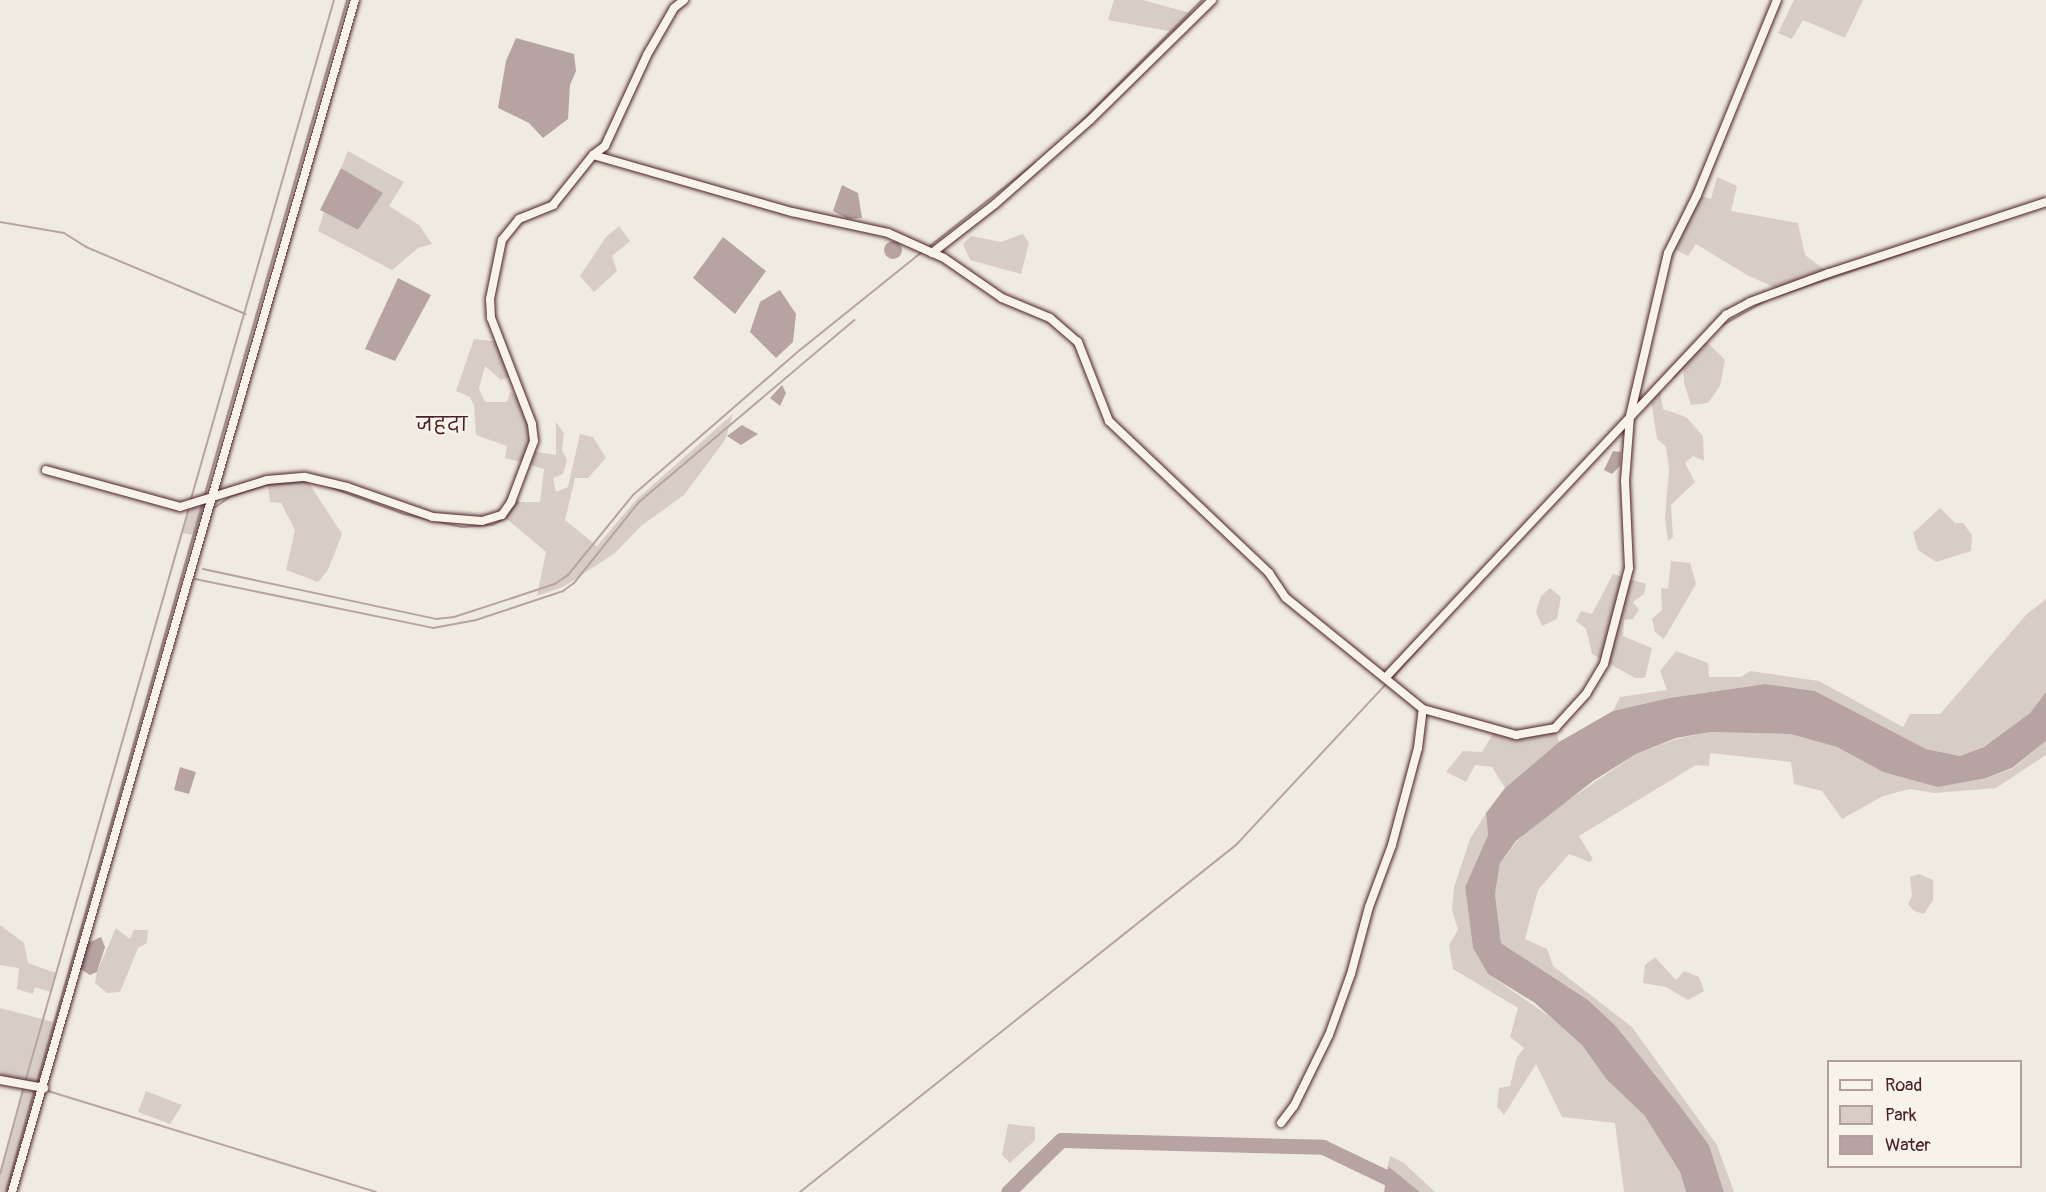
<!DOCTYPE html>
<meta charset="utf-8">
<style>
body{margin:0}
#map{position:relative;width:2046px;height:1192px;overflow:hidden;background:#f0ebe0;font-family:Pangolin,"Playpen Sans Deva",sans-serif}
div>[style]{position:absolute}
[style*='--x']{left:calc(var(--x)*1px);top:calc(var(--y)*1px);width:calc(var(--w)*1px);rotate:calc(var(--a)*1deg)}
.green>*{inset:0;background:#d8cdc6}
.water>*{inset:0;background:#b7a4a2}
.round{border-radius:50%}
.stream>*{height:2px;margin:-1px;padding:0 1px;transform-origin:1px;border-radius:1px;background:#b7a4a2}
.river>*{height:15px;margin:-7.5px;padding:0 7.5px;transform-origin:7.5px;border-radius:7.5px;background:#b7a4a2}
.roads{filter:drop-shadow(0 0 2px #4a1f2b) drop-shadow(0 0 2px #4a1f2b)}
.minor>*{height:8px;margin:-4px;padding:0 4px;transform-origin:4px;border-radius:4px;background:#f7f3e8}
span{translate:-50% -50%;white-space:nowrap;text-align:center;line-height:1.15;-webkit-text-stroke:4.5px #f7f3e8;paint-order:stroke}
.quarter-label{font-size:20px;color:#4a1f2b}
.legend{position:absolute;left:1827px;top:1060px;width:195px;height:108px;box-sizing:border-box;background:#f7f3e8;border:2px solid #b29e9c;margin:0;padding:8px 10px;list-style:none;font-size:18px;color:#4a1f2b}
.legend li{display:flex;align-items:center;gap:12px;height:30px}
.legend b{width:30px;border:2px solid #b29e9c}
</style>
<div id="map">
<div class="green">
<div style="clip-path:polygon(1114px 0,1143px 0,1197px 15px,1179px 33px,1108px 20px)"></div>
<div style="clip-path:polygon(1794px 0,1863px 0,1845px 38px,1803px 20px,1792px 39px,1778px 33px)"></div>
<div style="clip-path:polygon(348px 151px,404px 182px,389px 206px,419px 225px,432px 244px,418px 248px,392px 270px,318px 231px,324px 212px,358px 230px,382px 193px,341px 168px)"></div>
<div style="clip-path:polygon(1717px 177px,1737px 186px,1731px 211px,1798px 223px,1805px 255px,1829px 273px,1782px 291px,1747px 275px,1696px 244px,1688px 256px,1671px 247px,1697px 195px,1711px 199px)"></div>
<div style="clip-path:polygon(619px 226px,630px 241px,612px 256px,617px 271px,594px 292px,580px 276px,606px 237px)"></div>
<div style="clip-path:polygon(1023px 234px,1029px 243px,1021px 274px,970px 260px,963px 244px,971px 236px,1001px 242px)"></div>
<div style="clip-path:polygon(1703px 338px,1725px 360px,1720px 386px,1708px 403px,1691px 405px,1684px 383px,1683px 358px)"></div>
<div style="clip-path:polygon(474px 339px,500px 342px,513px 376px,501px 380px,485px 366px,479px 389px,485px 402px,507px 402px,510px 392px,521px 397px,532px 424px,531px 451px,556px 455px,556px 422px,564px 433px,562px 450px,567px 460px,563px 474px,553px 478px,556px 492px,568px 487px,580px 434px,593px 437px,606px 458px,588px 478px,575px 478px,565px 520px,597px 546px,637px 499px,733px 414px,725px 440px,684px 495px,641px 526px,615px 553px,563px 587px,537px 596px,546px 552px,502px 515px,511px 502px,540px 502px,544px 469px,505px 458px,507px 446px,476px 435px,474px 405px,470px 397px,456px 391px)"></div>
<div style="clip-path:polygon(1659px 384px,1663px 409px,1686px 417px,1703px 436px,1704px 461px,1693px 456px,1685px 463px,1695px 482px,1671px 505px,1673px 537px,1668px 541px,1665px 518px,1669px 469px,1666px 447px,1657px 439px,1650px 394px)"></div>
<div style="clip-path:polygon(305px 477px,342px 534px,328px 570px,318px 582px,286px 570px,295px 530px,281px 503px,270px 502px,267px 480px)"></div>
<div style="clip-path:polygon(210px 500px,201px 536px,182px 533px,188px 511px,180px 507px)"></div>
<div style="clip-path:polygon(1940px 508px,1955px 523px,1963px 523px,1972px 535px,1971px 551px,1936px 562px,1918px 550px,1913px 533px)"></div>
<div style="clip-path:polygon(1671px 561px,1690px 563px,1696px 584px,1664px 639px,1655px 632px,1652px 619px,1662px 610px,1661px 588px,1668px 589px)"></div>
<div style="clip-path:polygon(1613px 574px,1646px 584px,1644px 594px,1633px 602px,1639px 610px,1633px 619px,1624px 620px,1623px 636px,1652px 648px,1645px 678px,1635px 678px,1592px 654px,1586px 629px,1576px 621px,1581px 611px,1592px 614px)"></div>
<div style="clip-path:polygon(1550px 588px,1561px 597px,1557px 619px,1542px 626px,1536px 612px,1541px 596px)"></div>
<div style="clip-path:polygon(2046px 599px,2046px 692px,2030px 713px,1984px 747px,1960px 756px,1926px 749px,1815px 691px,1765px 684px,1669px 698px,1613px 711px,1620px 697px,1667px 690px,1660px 671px,1676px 651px,1708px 663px,1709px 677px,1741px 677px,1750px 671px,1819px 681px,1903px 727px,1910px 714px,1940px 714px,2026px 615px)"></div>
<div style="clip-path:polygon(1555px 728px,1559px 742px,1505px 788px,1492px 767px,1475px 765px,1466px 782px,1446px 772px,1463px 751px,1482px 752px,1494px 732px,1516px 735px)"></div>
<div style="clip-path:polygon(1711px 732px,1790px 734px,1837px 747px,1883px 772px,1904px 777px,1986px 778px,2012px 769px,2046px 741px,2046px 755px,1996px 788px,1935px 793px,1910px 789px,1883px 796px,1842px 819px,1822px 791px,1794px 784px,1791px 762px,1710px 753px,1709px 766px,1696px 765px,1579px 836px,1593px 859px,1590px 862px,1569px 854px,1538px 890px,1525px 939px,1547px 949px,1553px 966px,1632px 1027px,1717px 1145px,1734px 1192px,1724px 1192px,1709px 1145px,1615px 1025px,1588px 1000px,1501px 943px,1495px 894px,1500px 863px,1517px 841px,1551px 812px,1636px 754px,1676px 739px)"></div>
<div style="clip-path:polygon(1486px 813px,1488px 835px,1465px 887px,1473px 948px,1488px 974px,1559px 1023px,1582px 1045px,1607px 1080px,1644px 1115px,1680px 1172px,1686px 1192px,1624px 1192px,1615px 1123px,1562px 1117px,1536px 1064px,1504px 1115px,1497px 1107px,1499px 1088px,1510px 1086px,1517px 1057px,1524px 1048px,1510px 1037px,1518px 1008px,1453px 969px,1449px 945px,1458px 930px,1452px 910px,1454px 887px,1470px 839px)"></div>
<div style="clip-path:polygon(1919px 874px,1933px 880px,1933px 900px,1924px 914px,1914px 911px,1908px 904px,1912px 896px,1910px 877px)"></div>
<div style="clip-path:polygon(0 925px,24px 943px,28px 963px,56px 973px,51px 992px,35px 987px,33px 994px,17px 989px,19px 968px,0 965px)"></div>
<div style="clip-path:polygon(116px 928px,130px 939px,134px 930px,148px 930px,147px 943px,138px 948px,120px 992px,107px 993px,95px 983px,97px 972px)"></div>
<div style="clip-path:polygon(1655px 957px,1676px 980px,1684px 971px,1699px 977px,1704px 991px,1688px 1000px,1666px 987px,1643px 983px,1645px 965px)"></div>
<div style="clip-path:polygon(0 1008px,61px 1024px,12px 1192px,0 1192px,0 1174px,25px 1084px,0 1080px)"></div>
<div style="clip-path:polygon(146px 1091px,182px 1105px,170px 1124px,138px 1112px)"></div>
<div style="clip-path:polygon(1008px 1124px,1035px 1127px,1035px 1140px,1010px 1163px,1002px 1155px)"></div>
<div style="clip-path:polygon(1390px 1156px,1404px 1163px,1435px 1192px,1420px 1192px,1388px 1166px)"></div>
</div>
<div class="water">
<div style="clip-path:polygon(516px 38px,574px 54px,576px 71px,570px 85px,568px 119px,543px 138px,529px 123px,498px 108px,506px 61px)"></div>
<div style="clip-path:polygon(341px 168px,383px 193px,358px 230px,320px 210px)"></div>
<div style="clip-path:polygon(842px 185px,858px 193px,862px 218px,848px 219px,833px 211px)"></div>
<div style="clip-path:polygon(723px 237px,766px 271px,735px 314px,693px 278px)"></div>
<div class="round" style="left:884px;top:241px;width:18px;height:18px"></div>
<div style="clip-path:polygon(398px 278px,431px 295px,395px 361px,365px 349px)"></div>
<div style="clip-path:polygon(780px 290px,796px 314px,793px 342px,776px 358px,750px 332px,760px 302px)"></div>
<div style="clip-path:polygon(782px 385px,786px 393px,780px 406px,770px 398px)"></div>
<div style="clip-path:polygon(742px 425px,758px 434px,741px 445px,727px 436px)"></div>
<div style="clip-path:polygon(1613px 451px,1621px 452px,1620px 466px,1612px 474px,1604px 470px)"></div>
<div style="clip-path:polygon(1765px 684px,1815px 691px,1926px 749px,1960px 756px,1984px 747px,2030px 713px,2046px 692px,2046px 741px,2012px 768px,1986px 778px,1938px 787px,1883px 772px,1837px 747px,1790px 734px,1711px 732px,1676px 738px,1636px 754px,1593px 781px,1516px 841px,1500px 863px,1495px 894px,1501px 943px,1588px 1000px,1615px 1025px,1679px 1105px,1709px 1145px,1724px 1192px,1686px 1192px,1680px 1172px,1644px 1115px,1607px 1080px,1582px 1045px,1535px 1003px,1488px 974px,1473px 948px,1465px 887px,1488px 835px,1486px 813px,1505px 788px,1559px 742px,1613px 711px,1669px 698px)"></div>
<div style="clip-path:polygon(180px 767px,196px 772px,189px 794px,174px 790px)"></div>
<div style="clip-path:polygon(101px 937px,105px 947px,97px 972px,90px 975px,80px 969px,88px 943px)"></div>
<div style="clip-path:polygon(1388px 1166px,1420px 1192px,1384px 1192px)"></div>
</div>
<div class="stream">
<div style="--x:1073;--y:130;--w:183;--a:-45.2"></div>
<div style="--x:0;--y:222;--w:65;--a:9.8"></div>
<div style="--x:64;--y:233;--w:26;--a:32"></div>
<div style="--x:86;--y:247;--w:173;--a:22.8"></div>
<div style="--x:930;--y:246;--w:134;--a:-38.3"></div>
<div style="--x:1721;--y:326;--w:55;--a:-29.4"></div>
<div style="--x:1769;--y:299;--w:250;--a:-18.7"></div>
<div style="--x:1674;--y:377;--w:21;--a:-49"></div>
<div style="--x:327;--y:486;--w:82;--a:20"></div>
<div style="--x:404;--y:514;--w:58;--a:12.8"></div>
<div style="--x:461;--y:527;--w:31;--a:-4"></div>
<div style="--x:492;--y:525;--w:16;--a:-27"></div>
<div style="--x:506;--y:518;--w:20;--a:-53"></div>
<div style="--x:204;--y:497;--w:517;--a:-73.95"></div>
<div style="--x:191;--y:499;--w:519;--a:-74.01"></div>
<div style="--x:214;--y:508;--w:21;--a:-35"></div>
<div style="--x:231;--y:496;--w:38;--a:-17"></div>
<div style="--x:267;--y:485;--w:43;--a:-4"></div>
<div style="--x:203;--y:569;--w:238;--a:12.1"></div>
<div style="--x:436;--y:619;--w:18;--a:-6"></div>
<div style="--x:454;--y:617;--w:106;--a:-18.1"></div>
<div style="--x:555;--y:584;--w:16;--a:-35"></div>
<div style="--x:568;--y:575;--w:103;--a:-50.9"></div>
<div style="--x:633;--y:495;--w:221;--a:-41"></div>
<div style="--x:800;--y:350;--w:156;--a:-38.8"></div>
<div style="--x:195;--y:579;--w:243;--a:11.6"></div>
<div style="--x:433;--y:628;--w:44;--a:-10.5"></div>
<div style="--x:476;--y:620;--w:92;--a:-18.4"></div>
<div style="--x:563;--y:591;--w:14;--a:-36"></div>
<div style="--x:574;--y:583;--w:104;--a:-51.3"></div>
<div style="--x:639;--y:502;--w:282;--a:-40.2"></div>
<div style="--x:1394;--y:676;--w:48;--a:-48.4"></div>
<div style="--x:26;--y:1079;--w:591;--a:-74.08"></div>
<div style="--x:37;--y:1083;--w:601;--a:-74.07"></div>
<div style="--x:48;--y:1091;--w:343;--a:17.1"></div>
<div style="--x:0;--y:1174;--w:87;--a:-74.7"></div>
<div style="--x:6;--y:1192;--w:105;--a:-74.5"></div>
<div style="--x:800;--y:1192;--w:557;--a:-38.52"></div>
<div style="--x:1236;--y:845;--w:221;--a:-47"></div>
</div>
<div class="river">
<div style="--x:1008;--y:1192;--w:74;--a:-44.5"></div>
<div style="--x:1061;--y:1140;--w:262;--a:1.5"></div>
<div style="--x:1323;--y:1147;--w:81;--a:25.6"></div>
<div style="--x:1396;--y:1182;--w:13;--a:51"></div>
</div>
<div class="roads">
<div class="minor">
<div style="--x:593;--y:155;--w:207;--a:16"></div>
<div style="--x:792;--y:212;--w:98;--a:12.3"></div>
<div style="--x:888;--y:233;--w:61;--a:24.1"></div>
<div style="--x:944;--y:258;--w:70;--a:34.6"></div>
<div style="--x:1002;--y:298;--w:52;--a:22.6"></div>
<div style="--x:1050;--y:318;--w:37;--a:41"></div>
<div style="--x:1078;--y:342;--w:85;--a:68.6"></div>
<div style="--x:1109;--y:421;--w:221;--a:43.5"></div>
<div style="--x:1269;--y:573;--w:30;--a:56"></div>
<div style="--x:1286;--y:598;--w:176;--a:39"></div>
<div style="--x:1423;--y:709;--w:97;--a:15.6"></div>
<div style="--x:1516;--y:735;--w:40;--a:-10"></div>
<div style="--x:1555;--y:728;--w:46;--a:-47.6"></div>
<div style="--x:1586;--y:694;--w:35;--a:-59"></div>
<div style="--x:1604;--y:664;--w:99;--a:-75.4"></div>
<div style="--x:1629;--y:568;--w:87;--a:-92.6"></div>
<div style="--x:1625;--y:481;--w:65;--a:-85.6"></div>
<div style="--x:1630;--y:416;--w:167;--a:-76.9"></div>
<div style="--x:1668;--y:253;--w:65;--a:-63.4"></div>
<div style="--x:1697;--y:195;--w:211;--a:-67.7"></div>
<div style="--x:932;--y:253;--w:80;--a:-37.9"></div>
<div style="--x:995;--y:204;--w:128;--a:-41.5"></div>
<div style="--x:1091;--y:119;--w:170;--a:-44.5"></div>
<div style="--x:46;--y:470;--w:139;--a:15.4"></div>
<div style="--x:180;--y:507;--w:91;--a:-17.2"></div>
<div style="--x:267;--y:480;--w:38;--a:-5"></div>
<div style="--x:305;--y:477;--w:43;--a:13.4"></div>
<div style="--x:347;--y:487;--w:91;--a:19.2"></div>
<div style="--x:433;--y:517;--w:49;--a:4.7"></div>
<div style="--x:482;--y:521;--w:21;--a:-17"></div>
<div style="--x:502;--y:515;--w:16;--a:-55"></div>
<div style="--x:511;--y:502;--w:65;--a:-69.3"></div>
<div style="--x:534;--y:441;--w:17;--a:-97"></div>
<div style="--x:532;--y:424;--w:114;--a:-111.1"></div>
<div style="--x:491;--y:318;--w:19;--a:-93"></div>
<div style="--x:490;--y:299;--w:60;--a:-78.5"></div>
<div style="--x:502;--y:240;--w:27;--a:-51"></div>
<div style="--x:519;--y:219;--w:37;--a:-22"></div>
<div style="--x:553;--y:205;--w:64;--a:-51.3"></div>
<div style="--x:593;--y:155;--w:15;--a:-37"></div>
<div style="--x:605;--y:146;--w:100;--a:-65.2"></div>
<div style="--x:647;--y:55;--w:54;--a:-60.1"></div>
<div style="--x:674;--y:8;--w:13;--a:-39"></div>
<div style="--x:1386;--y:677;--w:497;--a:-46.8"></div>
<div style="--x:1726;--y:315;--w:27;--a:-28"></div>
<div style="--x:1750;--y:302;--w:84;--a:-20.2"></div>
<div style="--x:1829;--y:273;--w:228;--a:-18.1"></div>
<div style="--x:0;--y:1080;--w:45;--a:10.3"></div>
<div style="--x:1281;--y:1123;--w:21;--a:-53"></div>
<div style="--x:1294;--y:1106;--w:79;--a:-63.8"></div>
<div style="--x:1329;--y:1035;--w:65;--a:-70.2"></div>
<div style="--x:1351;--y:974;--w:69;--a:-75"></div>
<div style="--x:1369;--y:907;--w:66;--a:-69.6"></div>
<div style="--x:1392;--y:845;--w:100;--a:-75"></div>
<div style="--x:1418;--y:748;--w:39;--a:-83"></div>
<div style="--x:12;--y:1192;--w:1240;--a:-73.95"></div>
</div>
</div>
<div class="quarter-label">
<span style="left:442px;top:424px">जहदा</span>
</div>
<ul class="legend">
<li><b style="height:8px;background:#f7f3e8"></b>Road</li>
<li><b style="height:16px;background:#d8cdc6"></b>Park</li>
<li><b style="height:16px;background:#b7a4a2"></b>Water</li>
</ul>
</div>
